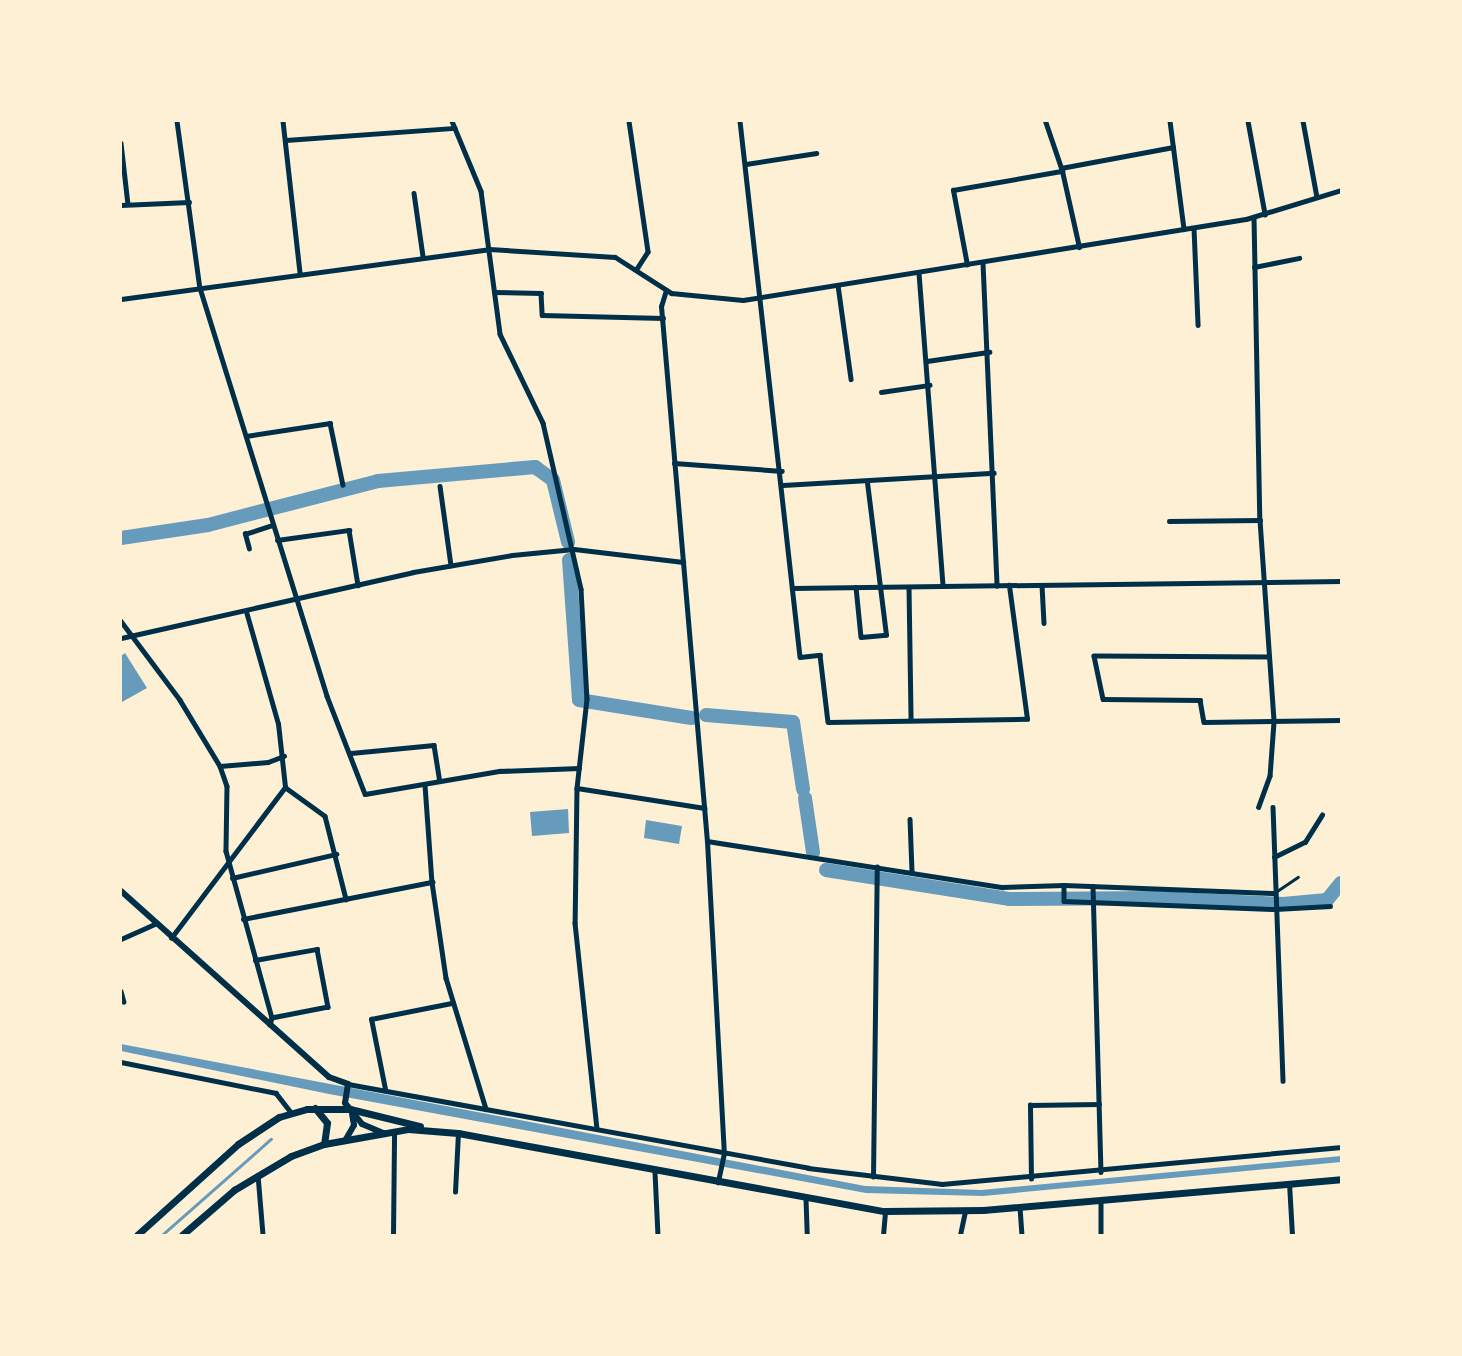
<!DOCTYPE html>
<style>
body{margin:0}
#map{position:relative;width:1462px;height:1356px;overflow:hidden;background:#fdf0d5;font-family:"Alegreya Sans",sans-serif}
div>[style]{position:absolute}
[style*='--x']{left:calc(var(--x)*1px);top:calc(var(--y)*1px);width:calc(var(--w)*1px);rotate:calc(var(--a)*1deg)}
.water>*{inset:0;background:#669bbc}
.stream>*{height:2.5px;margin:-1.25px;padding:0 1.25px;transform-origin:1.25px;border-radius:1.25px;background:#669bbc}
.river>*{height:14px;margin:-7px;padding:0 7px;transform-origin:7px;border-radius:7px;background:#669bbc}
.service>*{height:2.5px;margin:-1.25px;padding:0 1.25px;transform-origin:1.25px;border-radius:1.25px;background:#003049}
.minor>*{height:4.5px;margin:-2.25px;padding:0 2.25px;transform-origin:2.25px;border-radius:2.25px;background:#003049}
.tertiary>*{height:5px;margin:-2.5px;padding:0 2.5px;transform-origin:2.5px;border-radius:2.5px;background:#003049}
.secondary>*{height:6px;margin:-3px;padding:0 3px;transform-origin:3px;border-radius:3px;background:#003049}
.primary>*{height:7px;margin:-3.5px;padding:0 3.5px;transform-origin:3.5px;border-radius:3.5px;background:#003049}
span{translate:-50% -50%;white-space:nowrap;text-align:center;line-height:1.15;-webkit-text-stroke:6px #fdf0d5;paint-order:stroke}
.frame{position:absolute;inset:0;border:122px solid #fdf0d5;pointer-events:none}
</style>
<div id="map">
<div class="water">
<div style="clip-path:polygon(125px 653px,147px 688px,122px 702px,121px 656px)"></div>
<div style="clip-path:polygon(568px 809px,569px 833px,532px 836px,530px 812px)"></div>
<div style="clip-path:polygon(646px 820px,682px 826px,679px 844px,644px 838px)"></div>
<div style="clip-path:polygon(121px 1044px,865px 1186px,981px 1190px,1341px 1156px,1341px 1162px,983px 1196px,866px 1193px,329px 1094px,121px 1051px)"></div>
</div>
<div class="stream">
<div style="--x:162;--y:1235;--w:145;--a:-41.4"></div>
</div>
<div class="river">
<div style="--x:121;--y:538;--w:88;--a:-8.5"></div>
<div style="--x:208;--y:525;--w:176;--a:-14.5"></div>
<div style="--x:378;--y:481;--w:158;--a:-5.1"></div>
<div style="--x:535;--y:467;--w:22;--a:36"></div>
<div style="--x:553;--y:480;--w:64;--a:76.4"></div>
<div style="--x:569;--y:560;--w:140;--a:85.9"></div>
<div style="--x:579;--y:700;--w:114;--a:9.1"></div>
<div style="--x:706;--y:715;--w:87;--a:4.6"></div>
<div style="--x:793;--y:722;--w:68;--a:81.5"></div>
<div style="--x:805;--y:798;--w:55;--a:81.6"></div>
<div style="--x:826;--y:870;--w:185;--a:9"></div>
<div style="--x:1009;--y:899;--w:147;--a:-0.4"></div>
<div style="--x:1156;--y:898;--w:127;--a:2.7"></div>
<div style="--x:1283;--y:904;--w:44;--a:-5.2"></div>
<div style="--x:1327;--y:900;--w:22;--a:-51"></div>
</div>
<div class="service">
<div style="--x:1277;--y:891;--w:25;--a:-34"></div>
</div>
<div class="minor">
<div style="--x:177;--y:121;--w:169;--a:82.2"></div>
<div style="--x:200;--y:288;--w:427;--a:72.7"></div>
<div style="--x:327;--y:696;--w:105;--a:68.8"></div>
<div style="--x:365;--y:794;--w:137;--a:-9.7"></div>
<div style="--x:500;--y:771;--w:79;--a:-2.2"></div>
<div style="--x:283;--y:121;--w:152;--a:83.6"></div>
<div style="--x:452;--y:121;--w:76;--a:67.5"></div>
<div style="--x:481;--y:191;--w:144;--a:82.4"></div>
<div style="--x:500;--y:334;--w:99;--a:64.2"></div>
<div style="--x:543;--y:423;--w:170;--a:77.1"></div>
<div style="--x:581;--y:589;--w:110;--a:86.9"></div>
<div style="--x:587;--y:699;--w:90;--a:96.4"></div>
<div style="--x:577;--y:788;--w:135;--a:90.8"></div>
<div style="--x:575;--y:923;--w:207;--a:83.9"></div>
<div style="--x:629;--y:121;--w:132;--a:81.7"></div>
<div style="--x:648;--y:252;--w:20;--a:123"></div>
<div style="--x:740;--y:121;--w:539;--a:83.61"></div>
<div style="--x:800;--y:657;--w:20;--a:-6"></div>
<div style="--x:820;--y:655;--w:67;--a:83.2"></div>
<div style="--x:828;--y:722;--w:199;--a:-0.9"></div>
<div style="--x:1027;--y:719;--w:135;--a:-97.7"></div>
<div style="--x:1170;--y:121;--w:109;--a:82.6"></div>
<div style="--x:1248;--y:121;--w:95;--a:79.6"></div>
<div style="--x:1303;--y:121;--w:77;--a:79.6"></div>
<div style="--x:286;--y:140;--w:169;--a:-4.1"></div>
<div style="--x:121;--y:143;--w:61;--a:83.5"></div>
<div style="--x:746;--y:164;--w:71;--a:-8.9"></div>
<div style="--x:1061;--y:168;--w:114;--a:-10.6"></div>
<div style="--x:414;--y:193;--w:64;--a:81.9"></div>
<div style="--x:121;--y:205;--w:68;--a:-2.5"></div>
<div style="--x:1254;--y:217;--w:303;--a:88.9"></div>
<div style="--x:1260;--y:520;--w:202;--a:86"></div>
<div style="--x:1274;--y:722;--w:54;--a:94.2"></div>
<div style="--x:1270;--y:776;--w:33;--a:110"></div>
<div style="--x:1194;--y:228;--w:97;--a:87.6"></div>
<div style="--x:983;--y:263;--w:323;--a:87.5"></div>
<div style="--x:967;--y:265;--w:76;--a:-100.6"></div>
<div style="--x:953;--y:190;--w:111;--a:-9.9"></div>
<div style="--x:1062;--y:171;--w:53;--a:-108.8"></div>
<div style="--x:1254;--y:267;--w:46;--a:-11.3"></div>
<div style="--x:919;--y:273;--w:314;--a:85.6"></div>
<div style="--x:838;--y:285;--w:95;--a:82.1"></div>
<div style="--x:494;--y:292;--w:47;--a:1.2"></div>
<div style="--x:541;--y:293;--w:22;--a:87"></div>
<div style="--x:542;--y:315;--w:121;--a:1.4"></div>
<div style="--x:927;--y:361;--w:63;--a:-8.3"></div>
<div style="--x:881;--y:392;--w:49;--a:-8.3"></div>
<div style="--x:246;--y:436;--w:85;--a:-8.8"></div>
<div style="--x:330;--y:423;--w:63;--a:78.2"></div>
<div style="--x:674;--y:463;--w:108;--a:4.2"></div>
<div style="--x:783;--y:485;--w:211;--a:-3.3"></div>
<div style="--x:440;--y:486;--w:80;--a:82.1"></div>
<div style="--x:1169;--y:521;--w:91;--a:-0.6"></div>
<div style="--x:277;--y:540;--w:73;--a:-7.9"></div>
<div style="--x:349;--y:530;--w:56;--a:80.7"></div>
<div style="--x:249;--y:549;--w:16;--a:-105"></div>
<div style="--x:245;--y:534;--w:28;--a:-18"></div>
<div style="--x:1042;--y:585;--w:38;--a:87"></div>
<div style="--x:856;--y:587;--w:50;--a:84.3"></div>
<div style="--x:861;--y:637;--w:25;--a:-5"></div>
<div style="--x:886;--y:635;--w:154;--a:-97.1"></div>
<div style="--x:909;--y:587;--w:133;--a:89.1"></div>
<div style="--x:792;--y:588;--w:549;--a:-0.73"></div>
<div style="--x:121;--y:621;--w:99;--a:53.2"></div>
<div style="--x:180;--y:700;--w:77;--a:58.8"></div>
<div style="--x:220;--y:766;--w:21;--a:71"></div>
<div style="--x:227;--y:786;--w:65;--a:90.9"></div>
<div style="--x:226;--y:851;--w:173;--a:74.6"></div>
<div style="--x:272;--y:1018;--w:7;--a:106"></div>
<div style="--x:1268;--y:657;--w:174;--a:-179.7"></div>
<div style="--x:1094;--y:656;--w:44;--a:78.2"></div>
<div style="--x:1103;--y:699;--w:97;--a:0.6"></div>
<div style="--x:1200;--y:700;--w:22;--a:80"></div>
<div style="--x:1204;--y:722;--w:137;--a:-0.8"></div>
<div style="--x:351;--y:753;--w:83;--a:-5.5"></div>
<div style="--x:434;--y:745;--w:36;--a:81"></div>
<div style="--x:220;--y:766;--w:48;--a:-4.8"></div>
<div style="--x:268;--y:762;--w:17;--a:-21"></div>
<div style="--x:425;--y:785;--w:97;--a:85.9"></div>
<div style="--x:432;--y:882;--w:97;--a:81.7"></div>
<div style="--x:446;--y:978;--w:137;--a:73"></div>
<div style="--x:285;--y:787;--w:49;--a:35.9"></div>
<div style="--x:325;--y:816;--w:86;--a:75.8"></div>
<div style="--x:577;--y:788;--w:129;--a:8.9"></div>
<div style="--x:1273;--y:807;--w:274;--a:87.9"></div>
<div style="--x:910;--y:819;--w:53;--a:87.8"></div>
<div style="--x:707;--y:841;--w:299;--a:8.9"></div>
<div style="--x:1002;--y:887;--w:62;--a:-1.8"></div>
<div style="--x:1064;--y:885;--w:210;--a:2.2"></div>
<div style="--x:1274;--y:857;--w:34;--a:-26"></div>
<div style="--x:1305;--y:842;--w:32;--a:-58"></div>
<div style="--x:232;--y:878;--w:107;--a:-13"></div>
<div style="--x:1064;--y:885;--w:16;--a:90"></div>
<div style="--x:1064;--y:901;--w:211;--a:2.2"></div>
<div style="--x:1275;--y:909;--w:55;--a:-3.1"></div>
<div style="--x:1093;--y:886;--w:286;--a:88.4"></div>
<div style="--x:243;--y:919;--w:193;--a:-11.1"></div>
<div style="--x:171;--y:938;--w:189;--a:-52.9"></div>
<div style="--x:285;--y:787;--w:63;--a:-96.3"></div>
<div style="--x:278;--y:724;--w:116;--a:-105.9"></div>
<div style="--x:121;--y:939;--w:37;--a:-24"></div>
<div style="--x:255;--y:960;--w:63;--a:-10.1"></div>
<div style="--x:317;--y:949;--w:59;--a:79.3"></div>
<div style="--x:328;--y:1007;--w:57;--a:168.9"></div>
<div style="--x:121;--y:991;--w:11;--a:75"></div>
<div style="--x:121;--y:1062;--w:158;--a:11.3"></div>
<div style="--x:276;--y:1093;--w:24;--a:52"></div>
<div style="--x:348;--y:1084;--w:468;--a:10.3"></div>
<div style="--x:808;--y:1168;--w:135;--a:6.8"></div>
<div style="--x:942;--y:1184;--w:401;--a:-5.3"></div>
<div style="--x:385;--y:1089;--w:71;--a:-101.3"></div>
<div style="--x:371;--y:1019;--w:83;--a:-11.2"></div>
<div style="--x:655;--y:1172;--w:63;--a:87.3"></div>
<div style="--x:258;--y:1175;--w:60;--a:85.2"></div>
<div style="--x:873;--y:1177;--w:310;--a:-89.3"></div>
<div style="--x:1031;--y:1179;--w:74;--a:-90.8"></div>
<div style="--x:1030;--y:1105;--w:69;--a:-0.8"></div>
<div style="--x:455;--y:1192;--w:59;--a:-87.1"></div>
<div style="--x:806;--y:1199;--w:36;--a:88"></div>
<div style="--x:1101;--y:1200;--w:35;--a:90"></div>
<div style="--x:1020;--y:1207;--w:28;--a:86"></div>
<div style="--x:393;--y:1235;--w:103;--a:-89.4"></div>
<div style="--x:960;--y:1235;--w:25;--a:-78"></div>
</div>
<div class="tertiary">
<div style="--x:1062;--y:171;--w:78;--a:77.4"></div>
<div style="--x:666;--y:290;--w:17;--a:107"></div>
<div style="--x:661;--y:306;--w:537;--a:85.09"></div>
<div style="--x:707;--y:841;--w:312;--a:86.9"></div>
<div style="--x:724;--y:1153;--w:30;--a:102"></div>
<div style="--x:121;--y:299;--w:371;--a:-7.7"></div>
<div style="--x:489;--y:249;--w:126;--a:3.6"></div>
<div style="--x:615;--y:257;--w:67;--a:32.7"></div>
<div style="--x:671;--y:293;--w:72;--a:5.6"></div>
<div style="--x:743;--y:300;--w:509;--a:-9.15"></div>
<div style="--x:1246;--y:219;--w:99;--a:-17"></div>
<div style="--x:121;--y:638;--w:299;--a:-12.7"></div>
<div style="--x:413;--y:572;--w:100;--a:-9.7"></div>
<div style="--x:512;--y:555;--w:62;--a:-5.5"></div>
<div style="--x:574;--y:549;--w:110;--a:6.8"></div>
<div style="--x:1289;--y:1183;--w:52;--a:86.7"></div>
<div style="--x:883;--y:1235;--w:24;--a:-85"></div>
</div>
<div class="secondary">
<div style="--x:121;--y:891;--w:279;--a:41.8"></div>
<div style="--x:329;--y:1077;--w:20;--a:20"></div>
<div style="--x:348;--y:1084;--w:19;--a:99"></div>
<div style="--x:345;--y:1103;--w:27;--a:51"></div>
<div style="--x:362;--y:1124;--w:23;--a:23"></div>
<div style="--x:346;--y:1139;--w:16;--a:-60"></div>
<div style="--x:354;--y:1125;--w:11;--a:-100"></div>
</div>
<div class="primary">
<div style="--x:315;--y:1108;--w:19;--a:51"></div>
<div style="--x:327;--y:1123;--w:21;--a:98"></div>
<div style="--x:137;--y:1235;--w:136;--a:-42"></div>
<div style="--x:238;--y:1144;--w:49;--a:-33.4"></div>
<div style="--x:279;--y:1117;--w:29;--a:-16"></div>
<div style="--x:307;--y:1109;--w:43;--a:0"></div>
<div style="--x:350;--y:1109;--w:72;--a:13.7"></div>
<div style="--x:182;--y:1235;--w:69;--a:-40.9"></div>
<div style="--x:234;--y:1190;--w:66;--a:-30.8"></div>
<div style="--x:291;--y:1156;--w:35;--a:-20"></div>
<div style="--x:324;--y:1144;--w:85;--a:-10.1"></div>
<div style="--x:408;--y:1129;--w:50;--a:4.6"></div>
<div style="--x:458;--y:1133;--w:434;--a:10.4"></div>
<div style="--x:885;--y:1211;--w:98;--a:-0.6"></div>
<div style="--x:983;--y:1210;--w:359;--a:-4.9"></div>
</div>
<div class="frame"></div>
</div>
